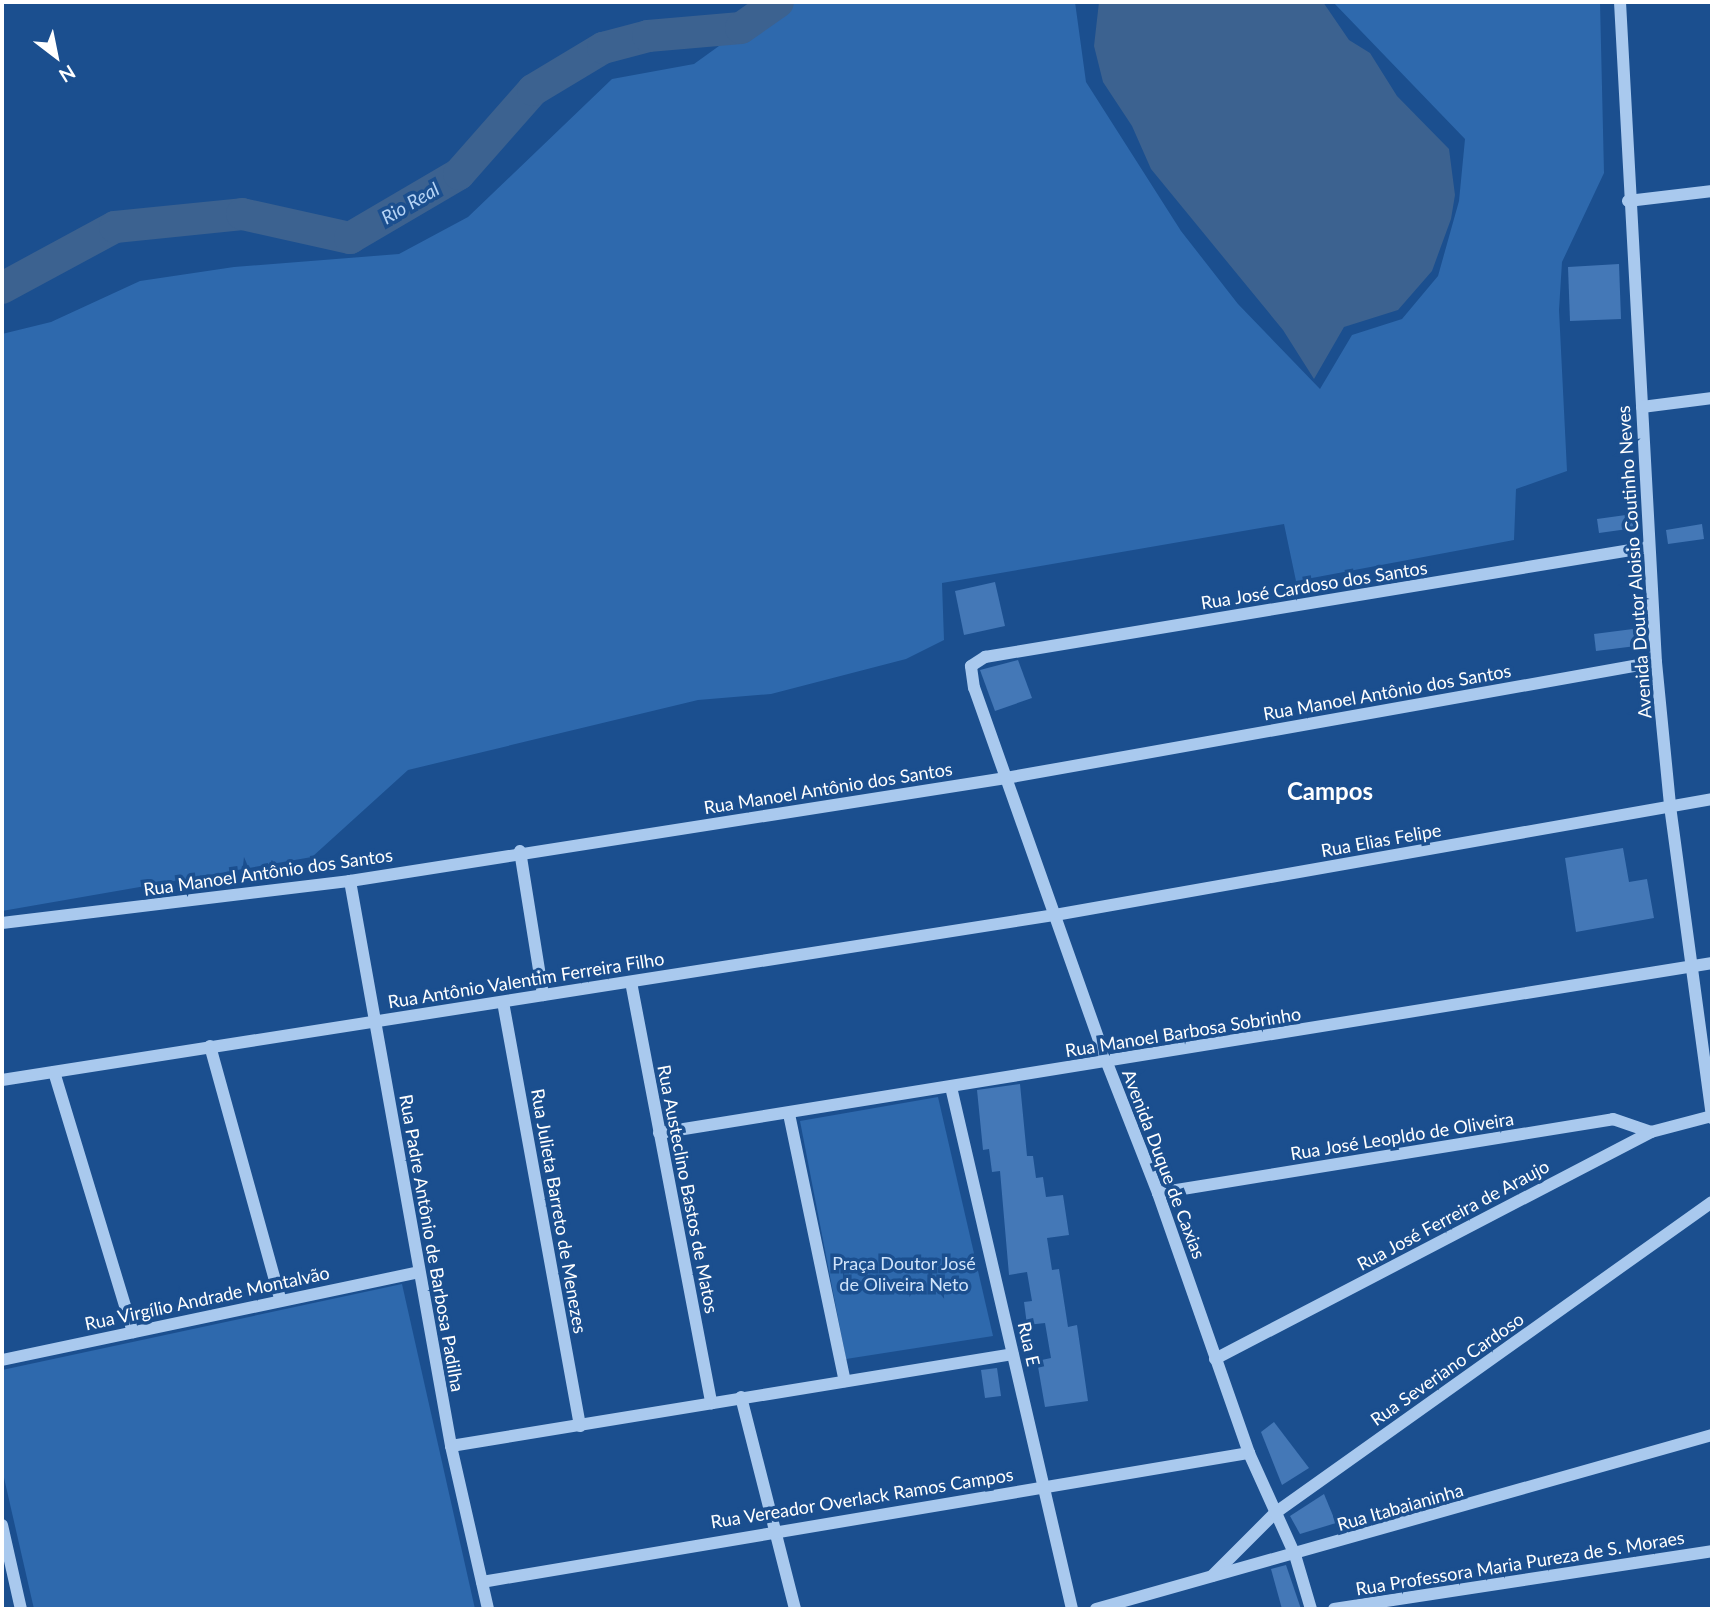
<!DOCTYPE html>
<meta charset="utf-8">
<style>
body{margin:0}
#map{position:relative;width:1714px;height:1611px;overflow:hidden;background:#1b4f8f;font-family:Lato,sans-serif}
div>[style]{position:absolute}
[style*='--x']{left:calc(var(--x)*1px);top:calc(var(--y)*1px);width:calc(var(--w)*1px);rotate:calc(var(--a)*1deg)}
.green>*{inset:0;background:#2e69ad}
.water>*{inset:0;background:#3c6290}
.river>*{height:32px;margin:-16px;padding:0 16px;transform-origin:16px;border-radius:16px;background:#3c6290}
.building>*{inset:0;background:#4478b7}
.minor>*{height:12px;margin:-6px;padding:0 6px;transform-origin:6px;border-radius:6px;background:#a9c9ee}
span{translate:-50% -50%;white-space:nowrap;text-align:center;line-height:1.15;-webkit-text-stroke:7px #1b4f8f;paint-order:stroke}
.street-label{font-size:18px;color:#fff}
.park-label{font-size:18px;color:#cfe3fa}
.water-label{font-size:19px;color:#b5d3f5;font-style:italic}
.district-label{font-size:24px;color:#fff;font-weight:700}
.frame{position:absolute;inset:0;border:4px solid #fff;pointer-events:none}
.north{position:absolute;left:21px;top:21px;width:70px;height:70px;-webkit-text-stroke:5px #1b4f8f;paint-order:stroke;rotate:148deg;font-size:19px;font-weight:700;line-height:28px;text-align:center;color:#fff}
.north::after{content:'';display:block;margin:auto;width:24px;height:32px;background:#fff;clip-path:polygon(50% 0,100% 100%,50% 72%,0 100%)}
</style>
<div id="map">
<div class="green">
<div style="clip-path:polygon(780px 2px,1075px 2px,1086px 82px,1181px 231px,1238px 304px,1320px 389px,1352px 335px,1402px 319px,1438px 276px,1459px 201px,1465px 139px,1333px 2px,1600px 2px,1604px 173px,1562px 262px,1559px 310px,1567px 471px,1516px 489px,1514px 540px,1296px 581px,1284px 524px,942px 583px,944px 640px,906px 659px,771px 694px,698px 700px,408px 770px,312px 857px,2px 911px,2px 334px,51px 322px,140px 281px,234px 267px,399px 254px,468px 217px,612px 79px,694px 64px)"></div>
<div style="clip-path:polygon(938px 1097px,993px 1336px,846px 1359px,800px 1121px)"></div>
<div style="clip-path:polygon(402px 1284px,475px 1609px,34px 1609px,2px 1469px,2px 1370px)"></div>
</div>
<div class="water">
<div style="clip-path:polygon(1099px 2px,1323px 2px,1349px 40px,1370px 53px,1397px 96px,1449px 149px,1455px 195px,1451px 219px,1432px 271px,1398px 310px,1344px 327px,1314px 379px,1283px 330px,1151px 169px,1132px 126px,1103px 82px,1094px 46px)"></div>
</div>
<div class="river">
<div style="--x:2;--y:288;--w:128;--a:-28.4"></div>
<div style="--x:115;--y:227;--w:128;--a:-5.8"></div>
<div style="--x:242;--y:214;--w:111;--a:12.5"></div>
<div style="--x:350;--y:238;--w:126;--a:-30.4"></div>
<div style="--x:459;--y:174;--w:112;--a:-48.6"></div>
<div style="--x:533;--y:90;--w:82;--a:-31"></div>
<div style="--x:603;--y:48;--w:47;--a:-14.9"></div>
<div style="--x:648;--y:36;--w:93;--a:-4.9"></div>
<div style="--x:741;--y:28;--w:45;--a:-35.1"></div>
</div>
<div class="building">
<div style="clip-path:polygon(1619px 264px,1621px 319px,1570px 321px,1568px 267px)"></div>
<div style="clip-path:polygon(1633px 514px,1635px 528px,1599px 533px,1597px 519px)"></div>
<div style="clip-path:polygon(1702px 524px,1704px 539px,1668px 544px,1666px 530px)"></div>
<div style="clip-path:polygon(995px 582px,1005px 626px,964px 635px,955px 591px)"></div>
<div style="clip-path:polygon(1633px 629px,1636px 646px,1596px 651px,1594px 634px)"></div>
<div style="clip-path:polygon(1018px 660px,1032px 698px,995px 711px,980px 670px)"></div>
<div style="clip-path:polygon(1623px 848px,1629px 882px,1647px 879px,1654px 918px,1576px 932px,1565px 858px)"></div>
<div style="clip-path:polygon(1020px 1084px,1027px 1156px,1033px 1156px,1036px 1178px,1043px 1177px,1046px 1197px,1063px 1195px,1069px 1235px,1047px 1238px,1052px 1270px,1059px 1269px,1068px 1327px,1077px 1325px,1088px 1401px,1045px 1407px,1037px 1361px,1051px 1358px,1045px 1323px,1027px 1325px,1024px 1302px,1032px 1301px,1027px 1272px,1009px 1275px,1000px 1171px,992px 1172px,989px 1149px,983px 1150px,977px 1090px)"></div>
<div style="clip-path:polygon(997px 1368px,1001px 1396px,985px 1398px,981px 1370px)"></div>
<div style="clip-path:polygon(1274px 1422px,1309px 1468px,1282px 1485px,1261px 1432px)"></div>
<div style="clip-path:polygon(1324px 1494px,1336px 1523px,1300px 1534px,1290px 1516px)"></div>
<div style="clip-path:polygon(1286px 1565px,1301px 1609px,1282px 1609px,1271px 1569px)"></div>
</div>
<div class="minor">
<div style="--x:1620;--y:2;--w:661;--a:86.88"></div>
<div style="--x:1656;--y:662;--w:145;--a:84.4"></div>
<div style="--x:1670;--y:806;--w:315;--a:82.3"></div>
<div style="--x:1628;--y:201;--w:85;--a:-6.8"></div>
<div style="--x:1642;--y:407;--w:71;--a:-7.3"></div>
<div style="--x:520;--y:851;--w:146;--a:80.9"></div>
<div style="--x:350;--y:881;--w:574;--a:79.86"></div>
<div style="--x:451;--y:1446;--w:167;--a:77.2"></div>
<div style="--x:2;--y:923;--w:351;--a:-6.9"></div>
<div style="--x:350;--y:881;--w:664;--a:-8.92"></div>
<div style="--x:1006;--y:778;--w:660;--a:-10.12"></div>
<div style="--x:631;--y:982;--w:429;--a:79.2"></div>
<div style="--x:503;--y:1002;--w:431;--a:79.7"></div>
<div style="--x:210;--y:1046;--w:263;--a:74.5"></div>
<div style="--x:54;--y:1072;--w:272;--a:73.1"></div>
<div style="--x:2;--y:1080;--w:1066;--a:-8.91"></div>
<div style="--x:1055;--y:915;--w:667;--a:-10.01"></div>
<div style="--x:951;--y:1087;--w:536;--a:76.95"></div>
<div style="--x:789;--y:1114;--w:273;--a:78.2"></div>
<div style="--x:659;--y:1133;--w:1067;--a:-9.17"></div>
<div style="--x:1158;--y:1193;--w:461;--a:-9.2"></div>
<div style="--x:1613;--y:1119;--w:40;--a:18.9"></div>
<div style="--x:1215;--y:1359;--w:492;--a:-27.5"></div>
<div style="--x:1651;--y:1132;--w:63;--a:-14.7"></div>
<div style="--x:2;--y:1360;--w:426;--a:-11.9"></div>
<div style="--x:741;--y:1397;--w:219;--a:75.7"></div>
<div style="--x:451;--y:1446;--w:569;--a:-9.3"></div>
<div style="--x:2;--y:1525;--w:86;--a:77.3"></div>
<div style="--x:1212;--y:1576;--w:89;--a:-45"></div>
<div style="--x:1275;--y:1513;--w:536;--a:-35.44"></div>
<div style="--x:482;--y:1582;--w:778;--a:-9.55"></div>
<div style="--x:1096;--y:1609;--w:640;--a:-15.77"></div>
<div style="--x:1311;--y:1609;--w:56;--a:-106.5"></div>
<div style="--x:1295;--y:1555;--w:112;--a:-114.3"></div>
<div style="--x:1249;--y:1453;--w:275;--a:-109.3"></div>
<div style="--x:1158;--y:1193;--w:140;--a:-111.4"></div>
<div style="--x:1107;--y:1063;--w:398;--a:-109.5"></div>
<div style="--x:974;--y:688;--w:22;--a:-98"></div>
<div style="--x:971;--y:666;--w:17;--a:-33"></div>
<div style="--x:985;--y:657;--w:673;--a:-9.41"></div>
<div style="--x:1334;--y:1609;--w:382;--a:-8.7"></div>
</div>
<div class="street-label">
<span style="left:1634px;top:562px;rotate:-94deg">Avenida Doutor Aloisio Coutinho Neves</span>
<span style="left:1314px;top:585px;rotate:-9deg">Rua José Cardoso dos Santos</span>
<span style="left:1387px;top:692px;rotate:-10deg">Rua Manoel Antônio dos Santos</span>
<span style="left:828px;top:788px;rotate:-9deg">Rua Manoel Antônio dos Santos</span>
<span style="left:1381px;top:840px;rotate:-10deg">Rua Elias Felipe</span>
<span style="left:268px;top:872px;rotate:-8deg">Rua Manoel Antônio dos Santos</span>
<span style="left:526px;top:980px;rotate:-9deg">Rua Antônio Valentim Ferreira Filho</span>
<span style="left:1183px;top:1032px;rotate:-9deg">Rua Manoel Barbosa Sobrinho</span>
<span style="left:1402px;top:1136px;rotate:-9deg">Rua José Leopldo de Oliveira</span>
<span style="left:1164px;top:1164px;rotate:69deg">Avenida Duque de Caxias</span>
<span style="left:688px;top:1189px;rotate:79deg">Rua Austeclino Bastos de Matos</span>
<span style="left:559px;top:1211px;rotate:80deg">Rua Julieta Barreto de Menezes</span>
<span style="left:1453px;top:1215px;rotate:-28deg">Rua José Ferreira de Araujo</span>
<span style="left:432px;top:1243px;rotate:80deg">Rua Padre Antônio de Barbosa Padilha</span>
<span style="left:207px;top:1298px;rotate:-12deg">Rua Virgílio Andrade Montalvão</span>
<span style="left:1029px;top:1344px;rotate:77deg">Rua E</span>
<span style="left:1447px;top:1369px;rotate:-35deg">Rua Severiano Cardoso</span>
<span style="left:862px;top:1498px;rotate:-9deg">Rua Vereador Overlack Ramos Campos</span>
<span style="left:1400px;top:1507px;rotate:-16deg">Rua Itabaianinha</span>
<span style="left:1520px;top:1563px;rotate:-9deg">Rua Professora Maria Pureza de S. Moraes</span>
</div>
<div class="park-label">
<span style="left:904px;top:1274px">Praça Doutor José<br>de Oliveira Neto</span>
</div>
<div class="water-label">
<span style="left:410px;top:203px;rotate:-30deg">Rio Real</span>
</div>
<div class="district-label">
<span style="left:1330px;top:791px">Campos</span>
</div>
<div class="frame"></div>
<div class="north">N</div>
</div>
